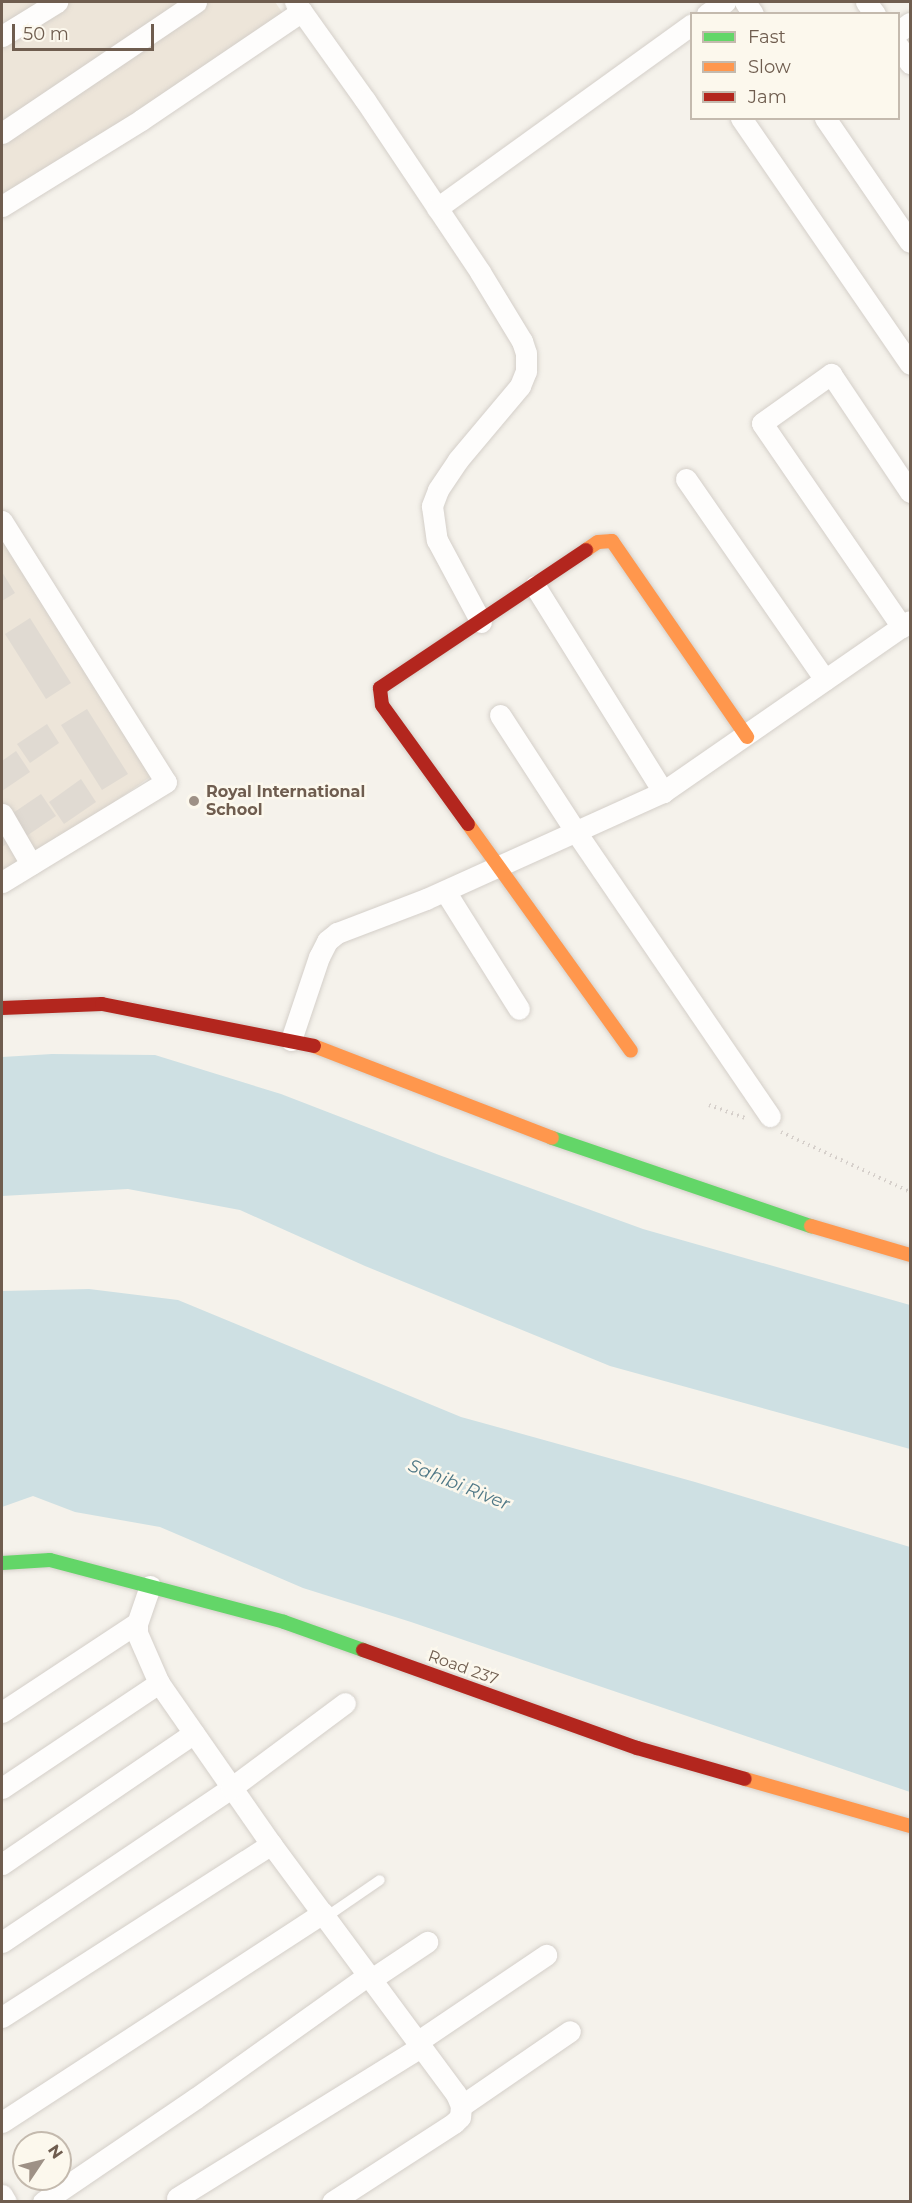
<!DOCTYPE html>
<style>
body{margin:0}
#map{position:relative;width:912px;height:2203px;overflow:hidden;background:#f5f2eb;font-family:Montserrat,sans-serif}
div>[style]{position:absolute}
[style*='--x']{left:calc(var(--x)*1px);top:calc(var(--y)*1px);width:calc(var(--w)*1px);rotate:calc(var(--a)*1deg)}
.residential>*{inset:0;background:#ede5d9}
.water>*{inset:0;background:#cee0e3}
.building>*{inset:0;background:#e0dad2}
.path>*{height:4px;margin-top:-2px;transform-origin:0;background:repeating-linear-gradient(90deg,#d6d0cb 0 1.5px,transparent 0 6px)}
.roads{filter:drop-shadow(0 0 2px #d4cfc9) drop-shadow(0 0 2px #d4cfc9)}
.lane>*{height:10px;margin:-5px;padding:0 5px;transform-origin:5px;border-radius:5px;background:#fefdfc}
.street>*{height:21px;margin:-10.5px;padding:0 10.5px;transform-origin:10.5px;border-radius:10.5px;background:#fefdfc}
.fast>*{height:14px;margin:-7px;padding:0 7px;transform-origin:7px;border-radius:7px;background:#63d668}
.slow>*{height:14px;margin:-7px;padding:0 7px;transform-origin:7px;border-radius:7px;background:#ff974d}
.jam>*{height:14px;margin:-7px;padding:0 7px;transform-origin:7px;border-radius:7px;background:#b3261e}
.dots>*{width:16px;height:16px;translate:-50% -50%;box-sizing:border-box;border:3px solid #fcf8ed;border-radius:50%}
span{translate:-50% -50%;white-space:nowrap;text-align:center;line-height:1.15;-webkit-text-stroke:5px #fcf8ed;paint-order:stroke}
.poi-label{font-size:16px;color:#6f5d4f;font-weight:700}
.left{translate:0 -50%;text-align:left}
.street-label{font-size:16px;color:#6f5d4f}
.water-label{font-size:18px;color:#4f7886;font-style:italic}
.frame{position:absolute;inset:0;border:3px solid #6f5d4f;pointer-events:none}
.legend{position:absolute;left:690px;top:12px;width:210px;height:108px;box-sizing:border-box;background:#fcf8ed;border:2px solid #c4baae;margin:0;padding:8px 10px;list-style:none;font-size:18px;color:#6f5d4f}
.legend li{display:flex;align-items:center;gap:12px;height:30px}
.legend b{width:30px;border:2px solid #c4baae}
.north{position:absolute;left:12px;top:2131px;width:60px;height:60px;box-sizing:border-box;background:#fcf8ed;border:2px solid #c4baae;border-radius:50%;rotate:55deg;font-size:16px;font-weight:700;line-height:24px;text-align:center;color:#6f5d4f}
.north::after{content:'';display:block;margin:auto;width:21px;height:27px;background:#9e9186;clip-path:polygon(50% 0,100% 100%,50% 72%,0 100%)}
.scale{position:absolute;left:12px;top:24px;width:142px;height:27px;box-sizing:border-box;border:3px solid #6f5d4f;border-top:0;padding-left:8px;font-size:18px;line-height:21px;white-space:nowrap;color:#6f5d4f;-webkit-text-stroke:4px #fcf8ed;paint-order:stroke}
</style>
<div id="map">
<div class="residential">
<div style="clip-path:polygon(2px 2px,275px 2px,287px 19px,2px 217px)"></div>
<div style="clip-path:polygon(2px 540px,157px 772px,2px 881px)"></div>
</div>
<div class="water">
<div style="clip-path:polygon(52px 1054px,155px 1055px,281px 1094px,439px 1155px,643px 1229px,910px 1305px,910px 1449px,610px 1366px,365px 1266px,240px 1210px,128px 1189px,2px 1196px,2px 1057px)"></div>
<div style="clip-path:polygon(89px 1289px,178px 1300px,461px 1417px,695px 1482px,910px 1547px,910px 1792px,411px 1622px,303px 1588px,160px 1527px,75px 1512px,33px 1496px,2px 1507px,2px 1291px)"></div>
</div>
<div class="building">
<div style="clip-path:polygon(2px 572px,15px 593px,2px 601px)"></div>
<div style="clip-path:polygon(30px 618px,71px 683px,46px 699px,5px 634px)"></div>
<div style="clip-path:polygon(87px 709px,128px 774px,102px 790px,61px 725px)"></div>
<div style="clip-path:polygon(47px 724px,59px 743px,30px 763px,17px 744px)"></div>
<div style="clip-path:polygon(16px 751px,30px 772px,2px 791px,2px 761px)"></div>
<div style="clip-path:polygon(81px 779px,96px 802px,64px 824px,49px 802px)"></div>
<div style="clip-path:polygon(41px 794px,56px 816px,25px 837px,10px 815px)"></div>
<div style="clip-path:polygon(2px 829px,10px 841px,2px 847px)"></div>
</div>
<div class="path">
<div style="--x:709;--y:1105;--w:41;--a:19.7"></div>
<div style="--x:781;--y:1132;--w:142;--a:24.9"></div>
</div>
<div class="roads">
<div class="lane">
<div style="--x:326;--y:1917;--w:65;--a:-34.4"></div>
</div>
<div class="street">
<div style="--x:295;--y:2;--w:120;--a:54.5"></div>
<div style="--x:365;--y:100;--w:207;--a:56.2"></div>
<div style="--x:480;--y:272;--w:81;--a:58.7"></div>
<div style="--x:522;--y:341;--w:13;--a:72"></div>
<div style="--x:526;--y:353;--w:18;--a:90"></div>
<div style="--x:526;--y:371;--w:16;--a:112"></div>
<div style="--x:520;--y:386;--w:97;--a:130"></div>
<div style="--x:458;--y:460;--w:36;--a:124"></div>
<div style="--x:438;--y:490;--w:17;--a:111"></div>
<div style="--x:432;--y:506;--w:34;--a:82"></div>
<div style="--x:437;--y:540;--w:93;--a:61.8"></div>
<div style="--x:745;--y:2;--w:14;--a:56"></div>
<div style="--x:866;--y:2;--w:15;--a:53"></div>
<div style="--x:707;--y:14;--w:22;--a:-34"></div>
<div style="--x:898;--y:32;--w:15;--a:-37"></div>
<div style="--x:2;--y:36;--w:65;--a:-31.7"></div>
<div style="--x:898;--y:46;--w:21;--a:55"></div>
<div style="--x:741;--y:118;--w:298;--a:55.5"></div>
<div style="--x:825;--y:118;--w:150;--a:55.6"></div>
<div style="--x:2;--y:133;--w:234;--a:-34"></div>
<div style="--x:2;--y:206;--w:163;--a:-31.7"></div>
<div style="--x:141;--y:120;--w:194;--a:-34.1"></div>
<div style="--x:437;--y:208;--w:314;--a:-35.8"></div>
<div style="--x:686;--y:479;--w:244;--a:55.3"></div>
<div style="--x:2;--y:521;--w:308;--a:57.9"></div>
<div style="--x:166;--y:782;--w:192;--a:148.6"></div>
<div style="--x:535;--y:586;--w:243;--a:58.1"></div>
<div style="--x:902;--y:627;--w:247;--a:-124.5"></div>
<div style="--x:762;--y:423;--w:85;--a:-35.4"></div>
<div style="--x:831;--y:374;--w:142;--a:56.2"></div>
<div style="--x:500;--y:715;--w:140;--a:57"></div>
<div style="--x:576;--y:832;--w:344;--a:55.7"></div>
<div style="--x:2;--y:814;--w:58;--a:59.9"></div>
<div style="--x:445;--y:891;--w:139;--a:57.9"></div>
<div style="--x:291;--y:1040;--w:88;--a:-71.4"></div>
<div style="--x:319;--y:957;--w:18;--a:-63"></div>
<div style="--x:327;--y:941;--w:13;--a:-39"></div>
<div style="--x:337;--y:933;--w:95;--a:-20.9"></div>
<div style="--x:426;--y:899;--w:260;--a:-24.3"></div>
<div style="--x:663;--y:792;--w:300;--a:-34.7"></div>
<div style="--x:150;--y:1586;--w:39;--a:109"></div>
<div style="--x:137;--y:1623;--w:10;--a:90"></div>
<div style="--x:137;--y:1633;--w:55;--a:66.3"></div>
<div style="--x:159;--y:1683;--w:196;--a:55.2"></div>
<div style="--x:271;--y:1844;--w:311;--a:53.5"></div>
<div style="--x:456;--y:2094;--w:13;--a:67"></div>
<div style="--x:461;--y:2106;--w:11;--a:95"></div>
<div style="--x:460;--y:2117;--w:8;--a:135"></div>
<div style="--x:454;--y:2123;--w:145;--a:147.1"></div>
<div style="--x:2;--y:1712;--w:162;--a:-33.4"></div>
<div style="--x:2;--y:1788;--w:189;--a:-33.8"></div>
<div style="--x:2;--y:1864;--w:232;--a:-34.3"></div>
<div style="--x:2;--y:1942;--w:276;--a:-33.9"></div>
<div style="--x:231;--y:1788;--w:142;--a:-36.7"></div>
<div style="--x:370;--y:1980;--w:69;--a:-33.7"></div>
<div style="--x:2;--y:2017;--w:320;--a:-32.7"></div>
<div style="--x:417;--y:2042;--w:156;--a:-34"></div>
<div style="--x:461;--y:2106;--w:132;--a:-34.5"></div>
<div style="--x:2;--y:2122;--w:383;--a:-33.1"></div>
<div style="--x:2;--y:2195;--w:8;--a:60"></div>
<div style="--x:177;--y:2198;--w:287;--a:-31.8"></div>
<div style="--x:43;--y:2202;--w:185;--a:-34.2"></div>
<div style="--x:196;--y:2098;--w:210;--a:-35.5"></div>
</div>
<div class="fast">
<div style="--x:552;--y:1138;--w:274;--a:18.8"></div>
<div style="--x:2;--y:1563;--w:48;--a:-3.6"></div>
<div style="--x:50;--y:1560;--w:242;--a:14.8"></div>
<div style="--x:284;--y:1622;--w:84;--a:19.5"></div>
</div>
<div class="slow">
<div style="--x:586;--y:550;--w:14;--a:-34"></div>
<div style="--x:598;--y:542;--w:14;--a:-4"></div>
<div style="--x:612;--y:541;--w:238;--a:55.4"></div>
<div style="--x:468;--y:824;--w:279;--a:54.3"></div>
<div style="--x:314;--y:1046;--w:255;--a:21.1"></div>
<div style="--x:811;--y:1226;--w:103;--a:16.3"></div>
<div style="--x:745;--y:1779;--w:172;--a:15.9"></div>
</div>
<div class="jam">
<div style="--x:468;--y:824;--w:147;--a:-125.9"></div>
<div style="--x:382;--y:705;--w:17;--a:-97"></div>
<div style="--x:380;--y:688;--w:248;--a:-33.8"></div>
<div style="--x:2;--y:1008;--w:100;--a:-2.3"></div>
<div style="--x:102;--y:1004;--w:216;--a:11.2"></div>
<div style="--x:363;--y:1650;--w:291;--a:19.7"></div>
<div style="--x:637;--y:1748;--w:112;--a:16"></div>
</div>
</div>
<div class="dots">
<div style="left:194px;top:801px;background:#9e9186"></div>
</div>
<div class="poi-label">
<span class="left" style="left:206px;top:801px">Royal International<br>School</span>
</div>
<div class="street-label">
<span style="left:463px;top:1668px;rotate:20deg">Road 237</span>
</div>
<div class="water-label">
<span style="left:459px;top:1485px;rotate:22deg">Sahibi River</span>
</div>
<div class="frame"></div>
<ul class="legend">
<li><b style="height:8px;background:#63d668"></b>Fast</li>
<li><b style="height:8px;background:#ff974d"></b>Slow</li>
<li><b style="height:8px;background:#b3261e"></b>Jam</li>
</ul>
<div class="north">N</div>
<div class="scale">50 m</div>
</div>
